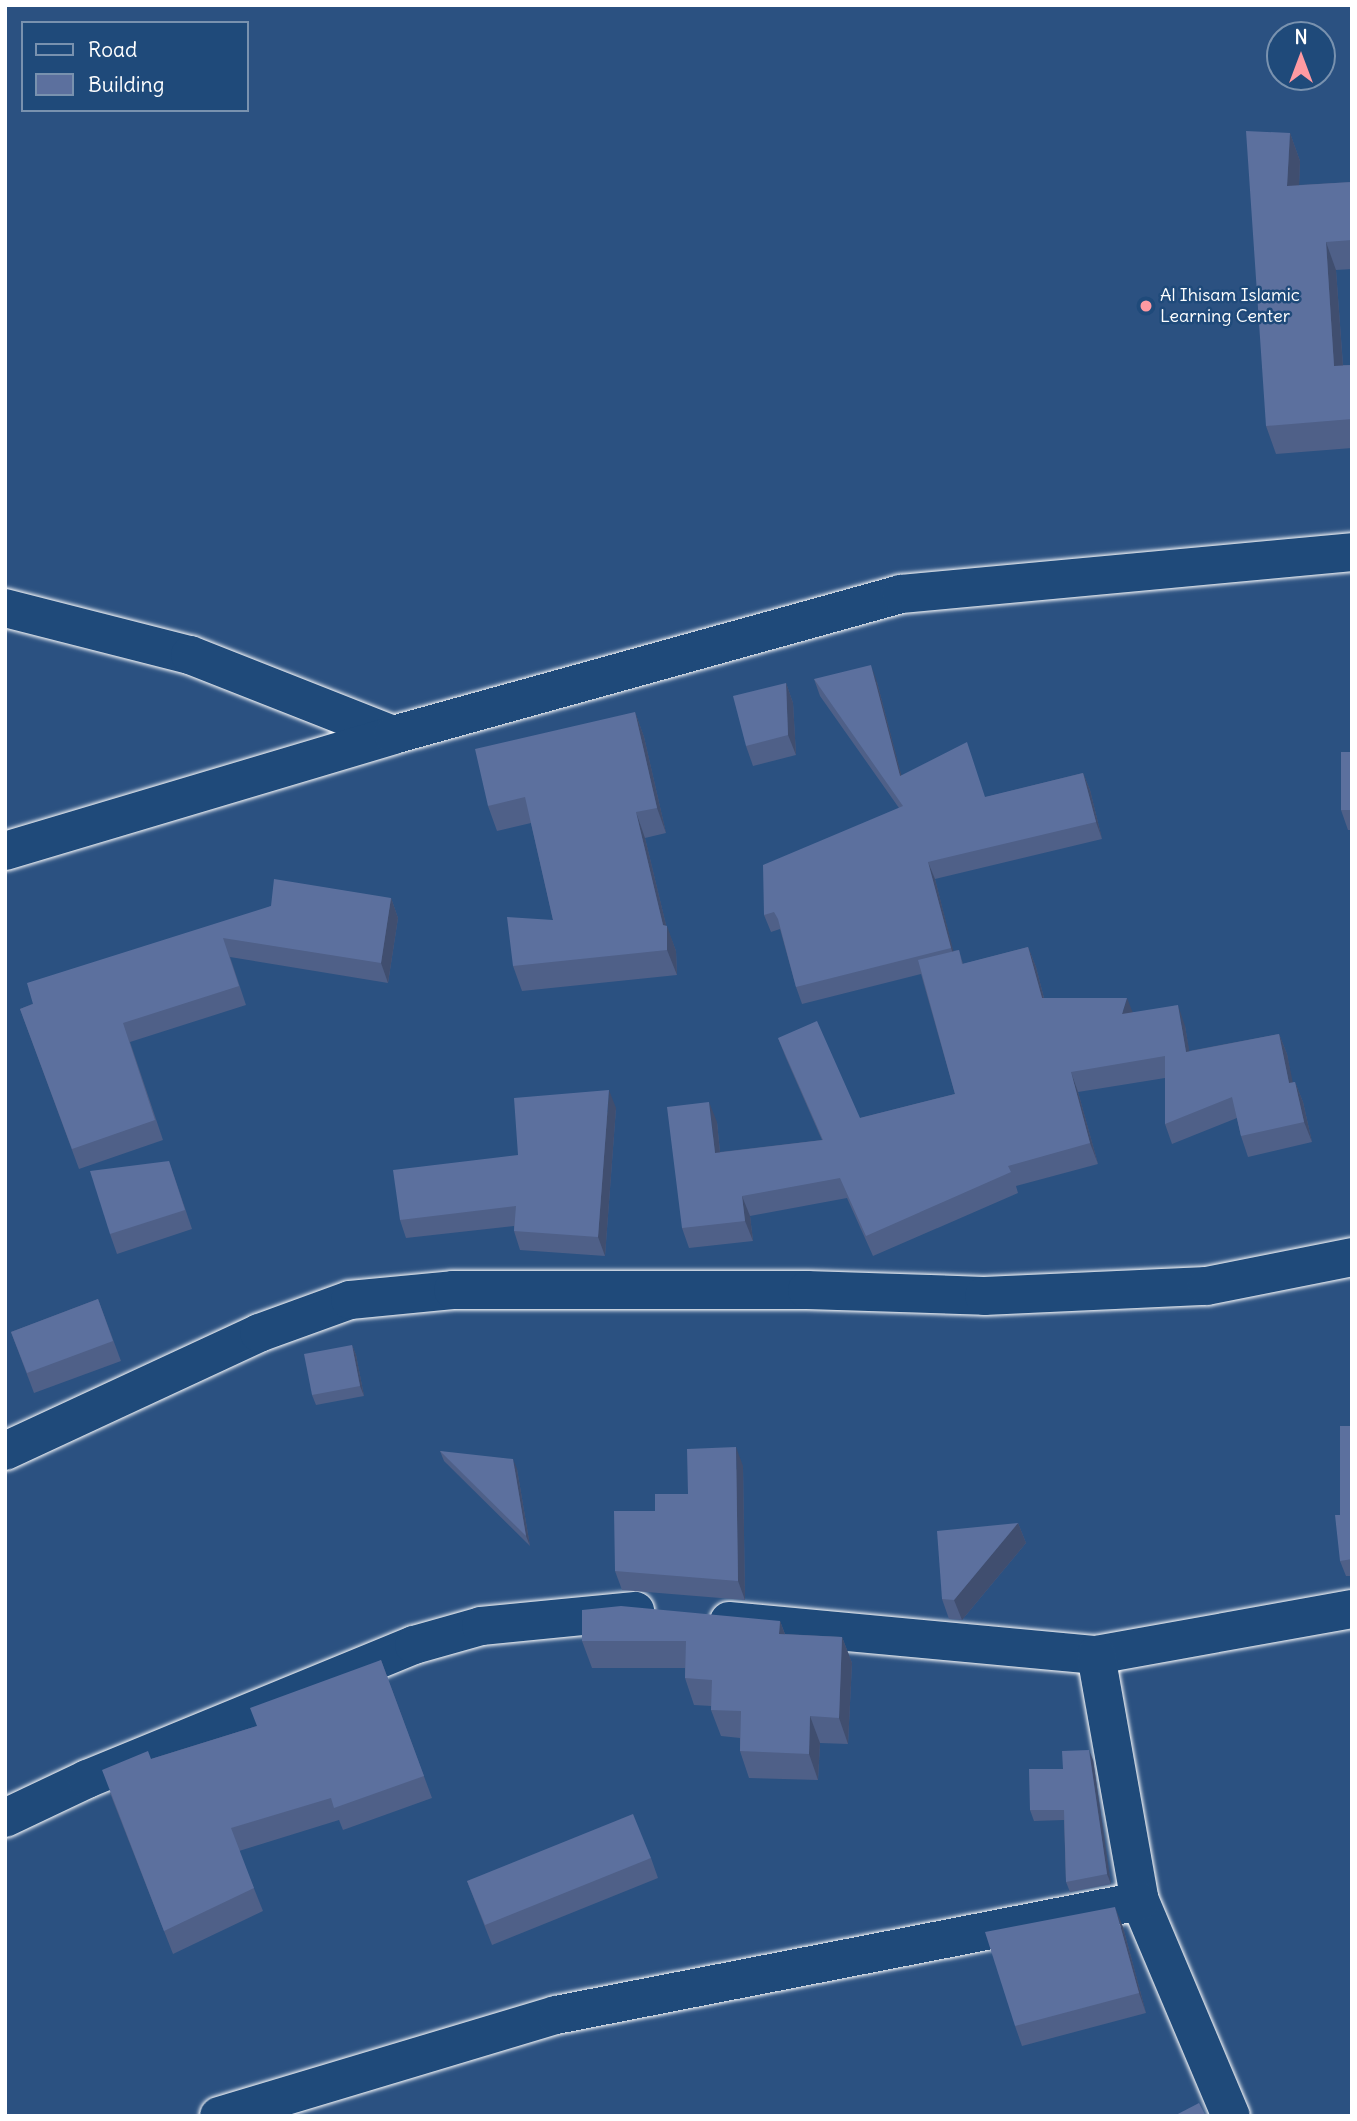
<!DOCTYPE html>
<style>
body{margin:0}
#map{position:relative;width:1357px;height:2121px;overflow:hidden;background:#2b5181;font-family:Delius,sans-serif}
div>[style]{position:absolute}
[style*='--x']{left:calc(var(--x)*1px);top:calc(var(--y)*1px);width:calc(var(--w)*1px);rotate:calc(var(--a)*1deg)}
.roads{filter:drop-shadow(0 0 2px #fff) drop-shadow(0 0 2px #fff)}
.minor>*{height:38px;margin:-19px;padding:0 19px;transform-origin:19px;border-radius:19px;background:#1f4a7a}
.wall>*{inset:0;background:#4f6088}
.shaded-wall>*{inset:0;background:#404e6f}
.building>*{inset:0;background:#5c709e}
.dots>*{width:19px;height:19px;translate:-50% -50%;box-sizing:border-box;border:4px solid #1f4a7a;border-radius:50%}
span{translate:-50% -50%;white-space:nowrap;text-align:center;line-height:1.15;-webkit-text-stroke:5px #1f4a7a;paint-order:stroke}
.poi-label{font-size:18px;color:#fff}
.left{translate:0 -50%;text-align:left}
.frame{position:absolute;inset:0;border:7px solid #fff;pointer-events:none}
.legend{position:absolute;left:21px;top:21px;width:228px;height:91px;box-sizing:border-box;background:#1f4a7a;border:2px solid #7992af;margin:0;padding:9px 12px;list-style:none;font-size:21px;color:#fff}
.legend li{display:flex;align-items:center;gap:14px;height:35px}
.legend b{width:35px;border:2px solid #7992af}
.north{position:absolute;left:1266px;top:21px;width:70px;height:70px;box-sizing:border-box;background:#1f4a7a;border:2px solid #7992af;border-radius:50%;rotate:0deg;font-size:19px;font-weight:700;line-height:28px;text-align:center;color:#fff}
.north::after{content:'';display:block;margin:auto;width:24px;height:32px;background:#ff9aa2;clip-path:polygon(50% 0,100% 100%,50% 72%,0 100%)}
</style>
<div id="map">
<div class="roads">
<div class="minor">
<div style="--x:5;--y:608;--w:191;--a:14.3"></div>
<div style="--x:190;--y:655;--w:218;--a:21.5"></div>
<div style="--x:5;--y:851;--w:405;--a:-16.6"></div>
<div style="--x:393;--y:735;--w:527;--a:-15.51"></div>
<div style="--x:901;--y:594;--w:453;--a:-5.3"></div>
<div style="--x:5;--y:1451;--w:280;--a:-24.9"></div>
<div style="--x:259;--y:1333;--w:97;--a:-19.9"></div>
<div style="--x:350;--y:1300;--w:103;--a:-5.5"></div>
<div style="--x:453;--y:1290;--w:354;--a:0"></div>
<div style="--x:807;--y:1290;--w:177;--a:1.9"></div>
<div style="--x:984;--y:1296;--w:223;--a:-2.6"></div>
<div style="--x:1207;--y:1286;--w:148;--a:-11.3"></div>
<div style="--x:729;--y:1621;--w:369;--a:5.3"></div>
<div style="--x:1096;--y:1655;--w:260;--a:-10.2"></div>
<div style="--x:1096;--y:1655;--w:250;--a:79.9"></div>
<div style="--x:1140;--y:1901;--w:233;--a:67.1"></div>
<div style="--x:5;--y:1818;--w:91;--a:-25.4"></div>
<div style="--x:87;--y:1779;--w:353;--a:-22.3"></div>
<div style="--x:414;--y:1645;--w:70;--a:-15.8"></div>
<div style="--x:481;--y:1626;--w:155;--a:-5.6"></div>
<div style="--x:219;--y:2116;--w:352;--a:-16.7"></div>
<div style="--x:556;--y:2015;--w:595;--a:-11.05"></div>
</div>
</div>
<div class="wall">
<div style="clip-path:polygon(1290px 133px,1300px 161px,1299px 185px,1352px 182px,1352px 269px,1336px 270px,1343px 365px,1352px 365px,1352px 448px,1276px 454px,1266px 426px)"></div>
<div style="clip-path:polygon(814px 679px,877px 682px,901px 775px,986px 797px,1083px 773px,1090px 790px,1102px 839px,935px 879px,953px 951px,959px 950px,963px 964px,1028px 947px,1036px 967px,1044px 998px,1133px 1012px,1185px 1026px,1189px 1051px,1279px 1034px,1287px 1054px,1292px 1082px,1295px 1082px,1303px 1102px,1312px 1142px,1248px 1157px,1241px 1136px,1237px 1118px,1172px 1144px,1165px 1124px,1165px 1078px,1078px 1092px,1098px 1164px,1016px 1186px,1018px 1193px,873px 1256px,847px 1198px,750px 1216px,753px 1241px,689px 1248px,682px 1228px,717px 1122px,720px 1152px,822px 1140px,786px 1058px,778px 1038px,860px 1118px,955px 1094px,921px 974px,802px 1004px,796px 987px,780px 929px,771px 932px,764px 915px,899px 808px,820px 696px)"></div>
<div style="clip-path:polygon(786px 683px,793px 703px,796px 755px,753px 766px,746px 746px)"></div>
<div style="clip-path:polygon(635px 712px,644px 737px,666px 833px,645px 838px,666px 925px,676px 951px,677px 975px,522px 991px,513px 966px,553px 920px,531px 823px,497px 831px,488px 806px)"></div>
<div style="clip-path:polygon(1352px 752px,1352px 830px,1348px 830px,1341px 810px)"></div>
<div style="clip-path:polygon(391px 898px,398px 918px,388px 983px,230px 957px,246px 1005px,130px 1042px,163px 1140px,79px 1169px,20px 1009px,271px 906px)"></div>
<div style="clip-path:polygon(616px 1108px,605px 1256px,520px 1250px,514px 1231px,514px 1226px,406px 1238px,400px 1220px,518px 1155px)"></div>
<div style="clip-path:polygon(169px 1161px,192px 1229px,117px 1254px,110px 1234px)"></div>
<div style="clip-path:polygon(98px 1299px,121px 1361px,34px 1393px,11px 1332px)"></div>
<div style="clip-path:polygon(352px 1345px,356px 1355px,364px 1396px,316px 1405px,312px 1395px)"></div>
<div style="clip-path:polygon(1352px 1426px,1352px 1576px,1346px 1576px,1340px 1561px,1340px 1515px)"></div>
<div style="clip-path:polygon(440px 1451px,517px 1469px,530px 1546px,444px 1461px)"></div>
<div style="clip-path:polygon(743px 1466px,745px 1600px,622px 1590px,615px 1571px,655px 1511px)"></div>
<div style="clip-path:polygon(1018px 1523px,1026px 1543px,962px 1620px,949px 1619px,942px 1599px)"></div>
<div style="clip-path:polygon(780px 1621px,785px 1634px,842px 1637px,852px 1663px,848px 1744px,820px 1743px,818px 1780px,749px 1778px,740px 1751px,740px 1738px,721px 1736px,711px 1710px,711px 1706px,694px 1705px,685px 1678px,685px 1668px,592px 1668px,582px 1641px)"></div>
<div style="clip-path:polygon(381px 1660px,432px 1798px,343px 1830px,339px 1820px,239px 1851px,263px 1911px,173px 1954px,110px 1793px,151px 1759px,257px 1726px)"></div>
<div style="clip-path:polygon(1093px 1760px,1111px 1884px,1070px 1892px,1066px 1882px,1064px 1820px,1034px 1821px,1030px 1810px,1063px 1769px)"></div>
<div style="clip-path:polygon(651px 1858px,658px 1878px,492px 1945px,467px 1881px)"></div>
<div style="clip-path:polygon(1123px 1927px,1146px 2013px,1022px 2046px,1015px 2026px)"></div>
</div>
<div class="shaded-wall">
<div style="clip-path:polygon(1290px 133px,1300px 161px,1298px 214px,1287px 186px)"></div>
<div style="clip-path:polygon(1326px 242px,1336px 270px,1345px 394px,1334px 366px)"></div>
<div style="clip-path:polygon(871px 665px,877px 682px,906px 793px,900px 776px)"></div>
<div style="clip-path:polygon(786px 683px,793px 703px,796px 755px,788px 735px)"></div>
<div style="clip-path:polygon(635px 712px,644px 737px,666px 833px,657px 808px)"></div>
<div style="clip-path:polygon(1083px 773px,1090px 790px,1102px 839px,1096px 822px)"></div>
<div style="clip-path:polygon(636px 812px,645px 838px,667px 929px,667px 926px,676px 951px,677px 975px,667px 950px,663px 925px)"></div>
<div style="clip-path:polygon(928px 862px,935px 879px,957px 965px,951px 948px)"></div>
<div style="clip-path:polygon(391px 898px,398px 918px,388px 983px,381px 963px)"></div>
<div style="clip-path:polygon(1028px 947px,1036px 967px,1049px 1018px,1042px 998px)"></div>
<div style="clip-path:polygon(1127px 998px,1135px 1018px,1122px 1014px)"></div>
<div style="clip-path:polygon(1178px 1005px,1185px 1026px,1193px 1072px,1186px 1052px)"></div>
<div style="clip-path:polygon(1279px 1034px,1287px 1054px,1297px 1103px,1289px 1083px)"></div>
<div style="clip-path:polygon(1071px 1072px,1078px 1092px,1098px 1164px,1090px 1143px)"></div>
<div style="clip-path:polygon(1295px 1082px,1303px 1102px,1312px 1142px,1304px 1122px)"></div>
<div style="clip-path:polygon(609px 1090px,616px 1108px,605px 1256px,598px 1237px)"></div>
<div style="clip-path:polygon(709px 1102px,717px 1122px,722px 1173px,715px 1153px)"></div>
<div style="clip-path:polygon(742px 1196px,750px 1216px,753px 1241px,745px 1221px)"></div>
<div style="clip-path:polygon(352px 1345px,356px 1355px,364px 1396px,360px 1386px)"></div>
<div style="clip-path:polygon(736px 1447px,743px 1466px,745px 1600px,738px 1581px)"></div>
<div style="clip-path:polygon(513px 1459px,517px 1469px,530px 1546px,526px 1536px)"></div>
<div style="clip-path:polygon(1018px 1523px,1026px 1543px,962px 1620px,954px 1600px)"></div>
<div style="clip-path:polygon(780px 1621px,790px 1648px,779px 1634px)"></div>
<div style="clip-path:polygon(842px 1637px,852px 1663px,848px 1744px,839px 1718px)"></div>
<div style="clip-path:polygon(810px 1716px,820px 1743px,818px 1780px,809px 1754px)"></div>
<div style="clip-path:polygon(1089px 1750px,1093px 1760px,1111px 1884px,1107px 1874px)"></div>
<div style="clip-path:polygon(1115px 1907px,1123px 1927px,1146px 2013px,1139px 1993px)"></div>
</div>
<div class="building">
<div style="clip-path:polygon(1246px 131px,1290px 133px,1287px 186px,1352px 182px,1352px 240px,1326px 242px,1334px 366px,1352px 365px,1352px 419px,1266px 426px)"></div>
<div style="clip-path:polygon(871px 665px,900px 776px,967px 742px,985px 797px,1083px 773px,1096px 822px,928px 862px,951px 948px,796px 987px,778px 919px,774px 912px,764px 915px,763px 865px,903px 806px,814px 679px)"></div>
<div style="clip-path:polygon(786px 683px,788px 735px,746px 746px,733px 696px)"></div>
<div style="clip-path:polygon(635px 712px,657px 808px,636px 812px,663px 925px,667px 926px,667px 950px,513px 966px,507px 917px,553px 920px,525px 797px,488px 806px,475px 749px)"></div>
<div style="clip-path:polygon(1341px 752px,1352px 752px,1352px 810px,1341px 810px)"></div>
<div style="clip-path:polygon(274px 879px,391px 898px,381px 963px,223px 938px,239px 986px,123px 1023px,155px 1120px,72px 1149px,20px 1009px,33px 1004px,27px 983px,271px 906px)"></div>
<div style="clip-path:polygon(1028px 947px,1042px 998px,1127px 998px,1122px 1014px,1178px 1005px,1186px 1052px,1279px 1034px,1289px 1083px,1295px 1082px,1304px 1122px,1241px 1136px,1232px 1097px,1165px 1124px,1165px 1056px,1071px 1072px,1090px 1143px,1008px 1166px,1011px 1172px,866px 1236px,840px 1178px,742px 1196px,745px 1221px,682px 1228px,667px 1107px,709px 1102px,715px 1153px,823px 1140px,778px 1038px,817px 1021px,860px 1118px,955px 1094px,918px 960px,959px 950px,962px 964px)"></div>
<div style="clip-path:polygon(609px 1090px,598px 1237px,514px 1231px,516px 1206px,400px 1220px,393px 1170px,518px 1155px,514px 1098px)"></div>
<div style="clip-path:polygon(169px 1161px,185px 1210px,110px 1234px,90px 1171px)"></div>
<div style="clip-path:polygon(98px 1299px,113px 1341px,27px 1373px,11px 1332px)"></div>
<div style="clip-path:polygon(352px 1345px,360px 1386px,312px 1395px,304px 1354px)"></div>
<div style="clip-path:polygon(1340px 1426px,1352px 1426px,1352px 1559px,1340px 1561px,1335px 1515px,1340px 1515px)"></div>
<div style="clip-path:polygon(736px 1447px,738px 1581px,615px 1571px,614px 1511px,655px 1511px,655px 1494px,688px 1494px,687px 1449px)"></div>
<div style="clip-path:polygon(440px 1451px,513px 1459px,526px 1536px)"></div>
<div style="clip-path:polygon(1018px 1523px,954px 1600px,942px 1599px,937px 1531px)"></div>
<div style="clip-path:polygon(621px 1606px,780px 1621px,779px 1634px,842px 1637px,839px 1718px,810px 1716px,809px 1754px,740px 1751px,741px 1711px,711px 1710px,712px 1680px,685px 1678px,686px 1641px,582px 1641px,582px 1610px)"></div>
<div style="clip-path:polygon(381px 1660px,424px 1776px,334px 1808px,331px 1798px,231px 1828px,254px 1888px,164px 1931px,102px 1770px,148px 1751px,151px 1759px,257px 1726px,250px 1708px)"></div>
<div style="clip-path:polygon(1089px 1750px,1107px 1874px,1066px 1882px,1064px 1810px,1030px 1810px,1029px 1769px,1063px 1769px,1062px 1751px)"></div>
<div style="clip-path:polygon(633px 1814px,651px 1858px,485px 1925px,467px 1881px)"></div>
<div style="clip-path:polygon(1115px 1907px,1139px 1993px,1015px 2026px,985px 1932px)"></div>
<div style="clip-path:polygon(1199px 2103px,1206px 2116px,1174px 2116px)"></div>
</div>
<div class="dots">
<div style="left:1146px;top:306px;background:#ff9aa2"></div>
</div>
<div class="poi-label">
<span class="left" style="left:1160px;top:306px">Al Ihisam Islamic<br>Learning Center</span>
</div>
<div class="frame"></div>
<ul class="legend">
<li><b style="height:9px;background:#1f4a7a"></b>Road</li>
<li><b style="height:19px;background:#5c709e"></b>Building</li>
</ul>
<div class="north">N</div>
</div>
